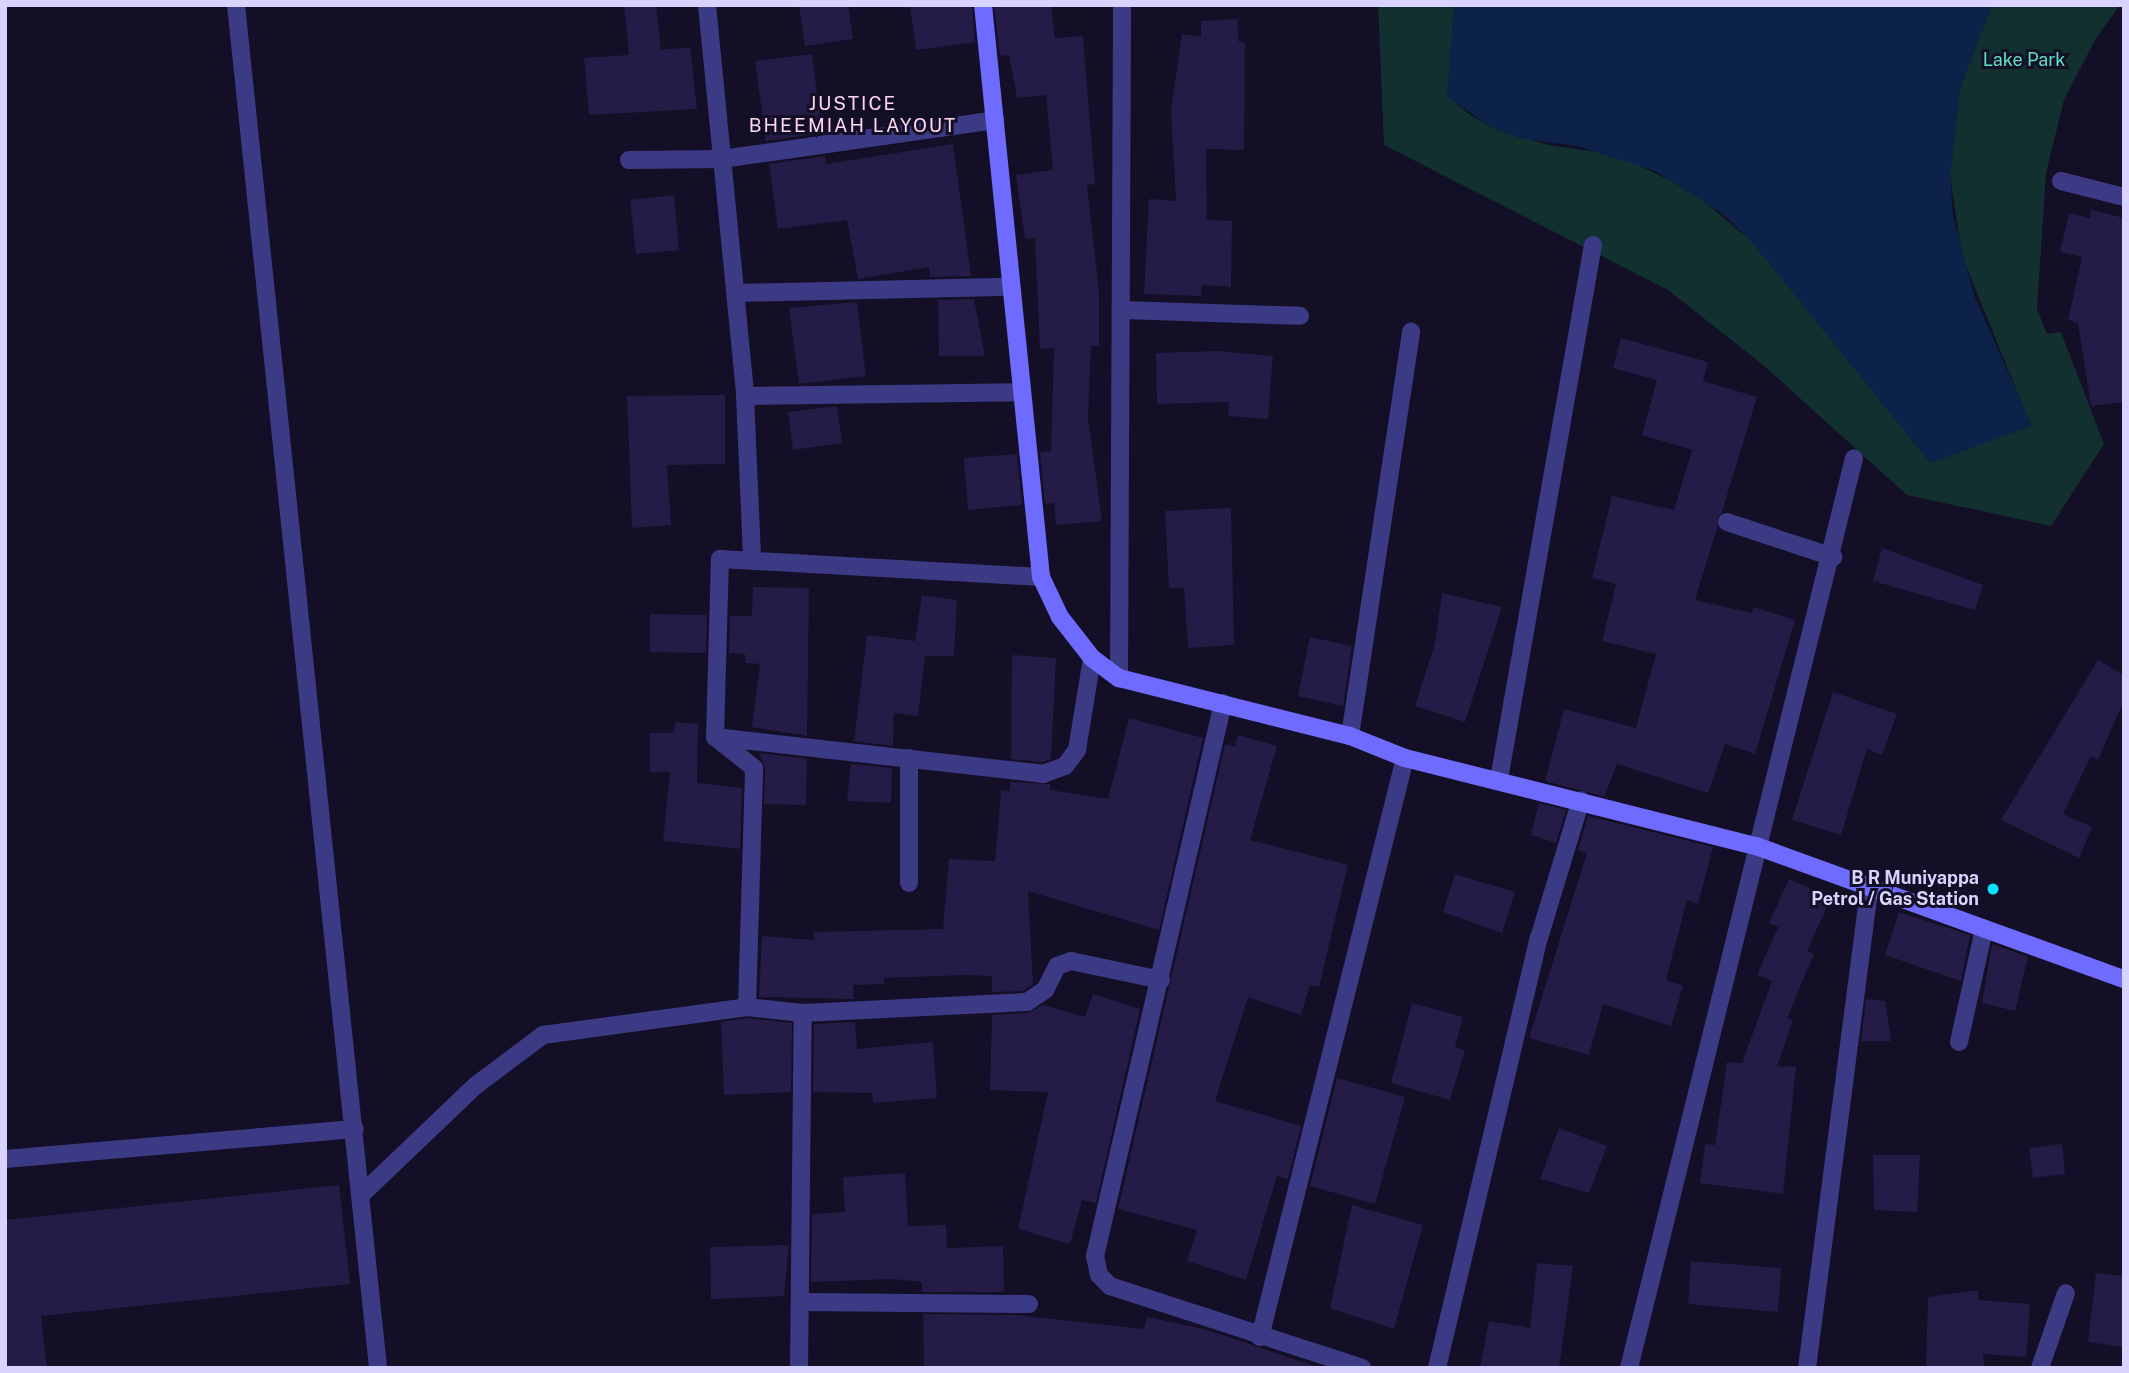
<!DOCTYPE html>
<style>
body{margin:0}
#map{position:relative;width:2129px;height:1373px;overflow:hidden;background:#130f26;font-family:"Public Sans",sans-serif}
div>[style]{position:absolute}
[style*='--x']{left:calc(var(--x)*1px);top:calc(var(--y)*1px);width:calc(var(--w)*1px);rotate:calc(var(--a)*1deg)}
.green>*{inset:0;background:#12302f}
.water>*{inset:0;background:#0c2248}
.building>*{inset:0;background:#241b47}
.lane>*{height:18px;margin:-9px;padding:0 9px;transform-origin:9px;border-radius:9px;background:#3d3a85}
.street>*{height:18px;margin:-9px;padding:0 9px;transform-origin:9px;border-radius:9px;background:#3d3a85}
.secondary>*{height:18px;margin:-9px;padding:0 9px;transform-origin:9px;border-radius:9px;background:#6f6bff}
.dots>*{width:19px;height:19px;translate:-50% -50%;box-sizing:border-box;border:4px solid #130f26;border-radius:50%}
span{translate:-50% -50%;white-space:nowrap;text-align:center;line-height:1.15;-webkit-text-stroke:6px #130f26;paint-order:stroke}
.park-label{font-size:18px;color:#5fe0c0}
.poi-label{font-size:18px;color:#d9d4ff;font-weight:700}
.right{translate:-100% -50%;text-align:right}
.neighbourhood-label{font-size:19px;color:#ffd6f0;letter-spacing:2px}
.frame{position:absolute;inset:0;border:7px solid #d9d4ff;pointer-events:none}
</style>
<div id="map">
<div class="green">
<div style="clip-path:polygon(1378px 5px,1454px 5px,1448px 97px,1469px 114px,1493px 128px,1548px 145px,1617px 155px,1692px 191px,1751px 241px,2031px 426px,1962px 256px,1950px 175px,1960px 88px,1992px 5px,2120px 5px,2096px 38px,2064px 100px,2046px 173px,2037px 309px,2047px 334px,2061px 332px,2104px 444px,2051px 526px,1907px 495px,1763px 365px,1668px 290px,1384px 145px)"></div>
</div>
<div class="water">
<div style="clip-path:polygon(1454px 5px,1992px 5px,1960px 88px,1950px 175px,1953px 216px,1974px 295px,2032px 426px,1930px 463px,1751px 241px,1723px 214px,1655px 171px,1577px 146px,1519px 138px,1493px 128px,1447px 97px)"></div>
</div>
<div class="building">
<div style="clip-path:polygon(624px 5px,656px 5px,661px 50px,690px 47px,697px 109px,589px 115px,584px 58px,629px 55px)"></div>
<div style="clip-path:polygon(799px 5px,848px 5px,853px 39px,805px 46px)"></div>
<div style="clip-path:polygon(910px 5px,972px 5px,975px 42px,916px 50px)"></div>
<div style="clip-path:polygon(994px 5px,1051px 5px,1055px 38px,1083px 36px,1095px 184px,1087px 185px,1099px 291px,1099px 346px,1091px 346px,1088px 418px,1102px 521px,1056px 525px,1054px 503px,1045px 504px,1040px 452px,1051px 451px,1054px 348px,1040px 349px,1035px 238px,1025px 239px,1016px 175px,1053px 170px,1046px 95px,1017px 98px,1009px 55px,1000px 56px)"></div>
<div style="clip-path:polygon(1237px 19px,1239px 42px,1245px 43px,1244px 150px,1206px 149px,1207px 220px,1232px 221px,1231px 287px,1202px 285px,1201px 296px,1144px 294px,1149px 199px,1176px 201px,1171px 110px,1182px 34px,1201px 37px,1201px 21px)"></div>
<div style="clip-path:polygon(812px 54px,822px 133px,766px 141px,755px 61px)"></div>
<div style="clip-path:polygon(953px 144px,971px 276px,930px 277px,929px 267px,858px 279px,847px 220px,778px 229px,769px 164px,825px 156px,826px 164px)"></div>
<div style="clip-path:polygon(674px 195px,679px 250px,636px 254px,630px 200px)"></div>
<div style="clip-path:polygon(2091px 210px,2124px 218px,2124px 402px,2091px 406px,2078px 323px,2068px 320px,2082px 257px,2060px 252px,2069px 213px,2090px 218px)"></div>
<div style="clip-path:polygon(974px 299px,985px 356px,939px 356px,938px 300px)"></div>
<div style="clip-path:polygon(857px 302px,866px 376px,799px 384px,789px 308px)"></div>
<div style="clip-path:polygon(1621px 338px,1708px 362px,1703px 381px,1757px 397px,1695px 600px,1752px 613px,1753px 607px,1795px 620px,1755px 754px,1725px 744px,1708px 793px,1617px 764px,1605px 795px,1610px 798px,1545px 781px,1564px 709px,1636px 728px,1656px 654px,1602px 641px,1616px 584px,1592px 578px,1612px 496px,1674px 510px,1692px 450px,1642px 435px,1657px 380px,1613px 368px)"></div>
<div style="clip-path:polygon(1217px 351px,1273px 356px,1268px 419px,1228px 416px,1229px 402px,1157px 404px,1156px 353px)"></div>
<div style="clip-path:polygon(725px 395px,725px 464px,667px 465px,671px 525px,632px 528px,627px 396px)"></div>
<div style="clip-path:polygon(837px 406px,842px 443px,793px 450px,788px 412px)"></div>
<div style="clip-path:polygon(1017px 454px,1022px 505px,968px 510px,964px 458px)"></div>
<div style="clip-path:polygon(1231px 508px,1234px 645px,1188px 648px,1184px 588px,1169px 588px,1165px 511px)"></div>
<div style="clip-path:polygon(1882px 548px,1983px 585px,1975px 610px,1873px 581px)"></div>
<div style="clip-path:polygon(753px 587px,809px 588px,807px 736px,752px 727px,760px 664px,745px 663px,745px 654px,729px 653px,730px 616px,752px 616px)"></div>
<div style="clip-path:polygon(1442px 593px,1502px 607px,1465px 722px,1415px 706px,1435px 643px)"></div>
<div style="clip-path:polygon(922px 595px,957px 600px,954px 656px,925px 656px,918px 716px,894px 713px,893px 746px,854px 741px,867px 635px,915px 641px)"></div>
<div style="clip-path:polygon(650px 614px,707px 615px,706px 653px,650px 652px)"></div>
<div style="clip-path:polygon(1310px 637px,1352px 646px,1343px 706px,1298px 696px)"></div>
<div style="clip-path:polygon(1012px 655px,1056px 658px,1051px 759px,1042px 762px,1011px 759px)"></div>
<div style="clip-path:polygon(2098px 660px,2124px 675px,2124px 700px,2098px 760px,2091px 756px,2063px 814px,2092px 827px,2079px 858px,2001px 820px)"></div>
<div style="clip-path:polygon(1833px 692px,1897px 714px,1882px 755px,1867px 749px,1841px 835px,1792px 820px)"></div>
<div style="clip-path:polygon(1129px 718px,1203px 738px,1159px 930px,1028px 891px,1033px 984px,1023px 991px,992px 992px,992px 976px,966px 975px,884px 978px,884px 984px,853px 985px,854px 999px,759px 997px,762px 936px,814px 940px,814px 932px,943px 929px,949px 859px,995px 861px,1001px 790px,1010px 791px,1010px 782px,1050px 784px,1050px 790px,1108px 799px)"></div>
<div style="clip-path:polygon(675px 722px,698px 724px,697px 783px,742px 788px,740px 849px,663px 841px,670px 772px,650px 772px,650px 733px,674px 733px)"></div>
<div style="clip-path:polygon(1238px 735px,1277px 746px,1250px 840px,1348px 865px,1319px 987px,1310px 985px,1301px 1015px,1248px 997px,1215px 1101px,1301px 1126px,1288px 1179px,1277px 1176px,1246px 1280px,1187px 1261px,1197px 1230px,1118px 1209px,1225px 744px,1235px 747px)"></div>
<div style="clip-path:polygon(759px 753px,807px 759px,806px 805px,764px 804px,765px 768px)"></div>
<div style="clip-path:polygon(851px 764px,892px 768px,891px 803px,847px 801px)"></div>
<div style="clip-path:polygon(1539px 803px,1566px 810px,1556px 843px,1531px 835px)"></div>
<div style="clip-path:polygon(1588px 816px,1713px 847px,1698px 904px,1687px 900px,1666px 980px,1683px 986px,1671px 1026px,1603px 1004px,1589px 1055px,1529px 1038px,1587px 853px,1578px 850px)"></div>
<div style="clip-path:polygon(1455px 874px,1515px 892px,1502px 933px,1443px 912px)"></div>
<div style="clip-path:polygon(1789px 879px,1831px 898px,1807px 951px,1814px 954px,1787px 1018px,1793px 1020px,1777px 1066px,1796px 1067px,1783px 1194px,1700px 1183px,1705px 1144px,1715px 1145px,1727px 1062px,1742px 1063px,1772px 981px,1757px 975px,1778px 927px,1769px 923px)"></div>
<div style="clip-path:polygon(1899px 912px,1970px 935px,1961px 981px,1885px 955px)"></div>
<div style="clip-path:polygon(1992px 944px,2028px 957px,2015px 1011px,1982px 1003px)"></div>
<div style="clip-path:polygon(1093px 994px,1140px 1009px,1096px 1203px,1082px 1200px,1070px 1244px,1018px 1229px,1048px 1092px,990px 1090px,992px 1015px,1028px 1013px,1043px 1005px,1085px 1017px)"></div>
<div style="clip-path:polygon(1866px 999px,1885px 1001px,1891px 1041px,1861px 1041px)"></div>
<div style="clip-path:polygon(1412px 1003px,1463px 1017px,1455px 1047px,1465px 1050px,1450px 1100px,1391px 1083px)"></div>
<div style="clip-path:polygon(747px 1018px,792px 1023px,791px 1092px,724px 1095px,721px 1022px)"></div>
<div style="clip-path:polygon(855px 1022px,857px 1049px,933px 1042px,937px 1098px,873px 1103px,872px 1093px,813px 1092px,814px 1024px)"></div>
<div style="clip-path:polygon(1337px 1078px,1405px 1097px,1375px 1204px,1310px 1186px)"></div>
<div style="clip-path:polygon(1559px 1128px,1607px 1146px,1589px 1193px,1540px 1179px)"></div>
<div style="clip-path:polygon(2062px 1144px,2065px 1174px,2033px 1178px,2029px 1148px)"></div>
<div style="clip-path:polygon(1873px 1155px,1920px 1155px,1917px 1212px,1874px 1210px)"></div>
<div style="clip-path:polygon(905px 1173px,908px 1226px,946px 1225px,947px 1248px,1003px 1246px,1004px 1292px,922px 1292px,922px 1282px,893px 1279px,811px 1282px,812px 1214px,845px 1212px,843px 1177px)"></div>
<div style="clip-path:polygon(339px 1185px,350px 1284px,41px 1316px,47px 1368px,5px 1368px,5px 1220px)"></div>
<div style="clip-path:polygon(1352px 1205px,1423px 1225px,1394px 1329px,1330px 1308px)"></div>
<div style="clip-path:polygon(789px 1245px,784px 1296px,711px 1299px,710px 1247px)"></div>
<div style="clip-path:polygon(1691px 1261px,1781px 1268px,1778px 1312px,1688px 1304px)"></div>
<div style="clip-path:polygon(1537px 1263px,1573px 1266px,1559px 1368px,1480px 1368px,1489px 1321px,1530px 1328px)"></div>
<div style="clip-path:polygon(2096px 1273px,2124px 1276px,2124px 1347px,2088px 1342px)"></div>
<div style="clip-path:polygon(1978px 1290px,1979px 1300px,2030px 1304px,2026px 1357px,1983px 1354px,1984px 1366px,1926px 1368px,1928px 1297px)"></div>
<div style="clip-path:polygon(923px 1314px,1016px 1315px,1144px 1329px,1147px 1317px,1208px 1330px,1319px 1368px,924px 1368px)"></div>
</div>
<div class="lane">
<div style="--x:236;--y:5;--w:1370;--a:84.05"></div>
<div style="--x:5;--y:1159;--w:351;--a:-4.9"></div>
<div style="--x:362;--y:1194;--w:156;--a:-43.7"></div>
<div style="--x:475;--y:1086;--w:85;--a:-36.9"></div>
<div style="--x:543;--y:1035;--w:206;--a:-7.8"></div>
</div>
<div class="street">
<div style="--x:707;--y:5;--w:393;--a:84.4"></div>
<div style="--x:745;--y:396;--w:161;--a:87.5"></div>
<div style="--x:629;--y:160;--w:93;--a:-0.6"></div>
<div style="--x:722;--y:159;--w:276;--a:-8.1"></div>
<div style="--x:2061;--y:181;--w:65;--a:14.3"></div>
<div style="--x:736;--y:293;--w:273;--a:-1.3"></div>
<div style="--x:1123;--y:310;--w:177;--a:1.9"></div>
<div style="--x:745;--y:396;--w:273;--a:-0.8"></div>
<div style="--x:1727;--y:522;--w:112;--a:18.3"></div>
<div style="--x:1119;--y:678;--w:673;--a:-89.74"></div>
<div style="--x:1223;--y:703;--w:568;--a:103.03"></div>
<div style="--x:1095;--y:1256;--w:19;--a:78"></div>
<div style="--x:1099;--y:1275;--w:16;--a:45"></div>
<div style="--x:1110;--y:1286;--w:265;--a:18"></div>
<div style="--x:1350;--y:736;--w:409;--a:-81.4"></div>
<div style="--x:715;--y:737;--w:330;--a:6.4"></div>
<div style="--x:1043;--y:774;--w:23;--a:-20"></div>
<div style="--x:1065;--y:766;--w:20;--a:-53"></div>
<div style="--x:1077;--y:750;--w:93;--a:-80.7"></div>
<div style="--x:909;--y:758;--w:125;--a:90"></div>
<div style="--x:1499;--y:779;--w:542;--a:-80.02"></div>
<div style="--x:803;--y:1013;--w:224;--a:-2.8"></div>
<div style="--x:1027;--y:1002;--w:22;--a:-34"></div>
<div style="--x:1045;--y:990;--w:27;--a:-63"></div>
<div style="--x:1057;--y:966;--w:15;--a:-20"></div>
<div style="--x:1071;--y:961;--w:92;--a:11.9"></div>
<div style="--x:1959;--y:1042;--w:116;--a:-77.5"></div>
<div style="--x:801;--y:1302;--w:228;--a:0.5"></div>
<div style="--x:1260;--y:1337;--w:597;--a:-75.94"></div>
<div style="--x:799;--y:1368;--w:355;--a:-89.4"></div>
<div style="--x:803;--y:1013;--w:56;--a:-173.9"></div>
<div style="--x:747;--y:1007;--w:239;--a:-88.3"></div>
<div style="--x:754;--y:768;--w:50;--a:-141.5"></div>
<div style="--x:715;--y:737;--w:178;--a:-88.4"></div>
<div style="--x:720;--y:559;--w:322;--a:3.2"></div>
<div style="--x:1437;--y:1368;--w:442;--a:-76.7"></div>
<div style="--x:1539;--y:938;--w:144;--a:-73.1"></div>
<div style="--x:1629;--y:1368;--w:937;--a:-76.11"></div>
<div style="--x:1807;--y:1368;--w:484;--a:-82.6"></div>
<div style="--x:2040;--y:1368;--w:79;--a:-70.9"></div>
</div>
<div class="secondary">
<div style="--x:983;--y:5;--w:575;--a:84.21"></div>
<div style="--x:1041;--y:577;--w:44;--a:64.6"></div>
<div style="--x:1060;--y:617;--w:52;--a:52"></div>
<div style="--x:1092;--y:658;--w:34;--a:37"></div>
<div style="--x:1119;--y:678;--w:238;--a:14.1"></div>
<div style="--x:1350;--y:736;--w:59;--a:21.8"></div>
<div style="--x:1405;--y:758;--w:362;--a:14.1"></div>
<div style="--x:1756;--y:846;--w:391;--a:19.9"></div>
</div>
<div class="dots">
<div style="left:1993px;top:889px;background:#00e5ff"></div>
</div>
<div class="park-label">
<span style="left:2024px;top:60px">Lake Park</span>
</div>
<div class="poi-label">
<span class="right" style="left:1979px;top:889px">B R Muniyappa<br>Petrol / Gas Station</span>
</div>
<div class="neighbourhood-label">
<span style="left:853px;top:115px">JUSTICE<br>BHEEMIAH LAYOUT</span>
</div>
<div class="frame"></div>
</div>
